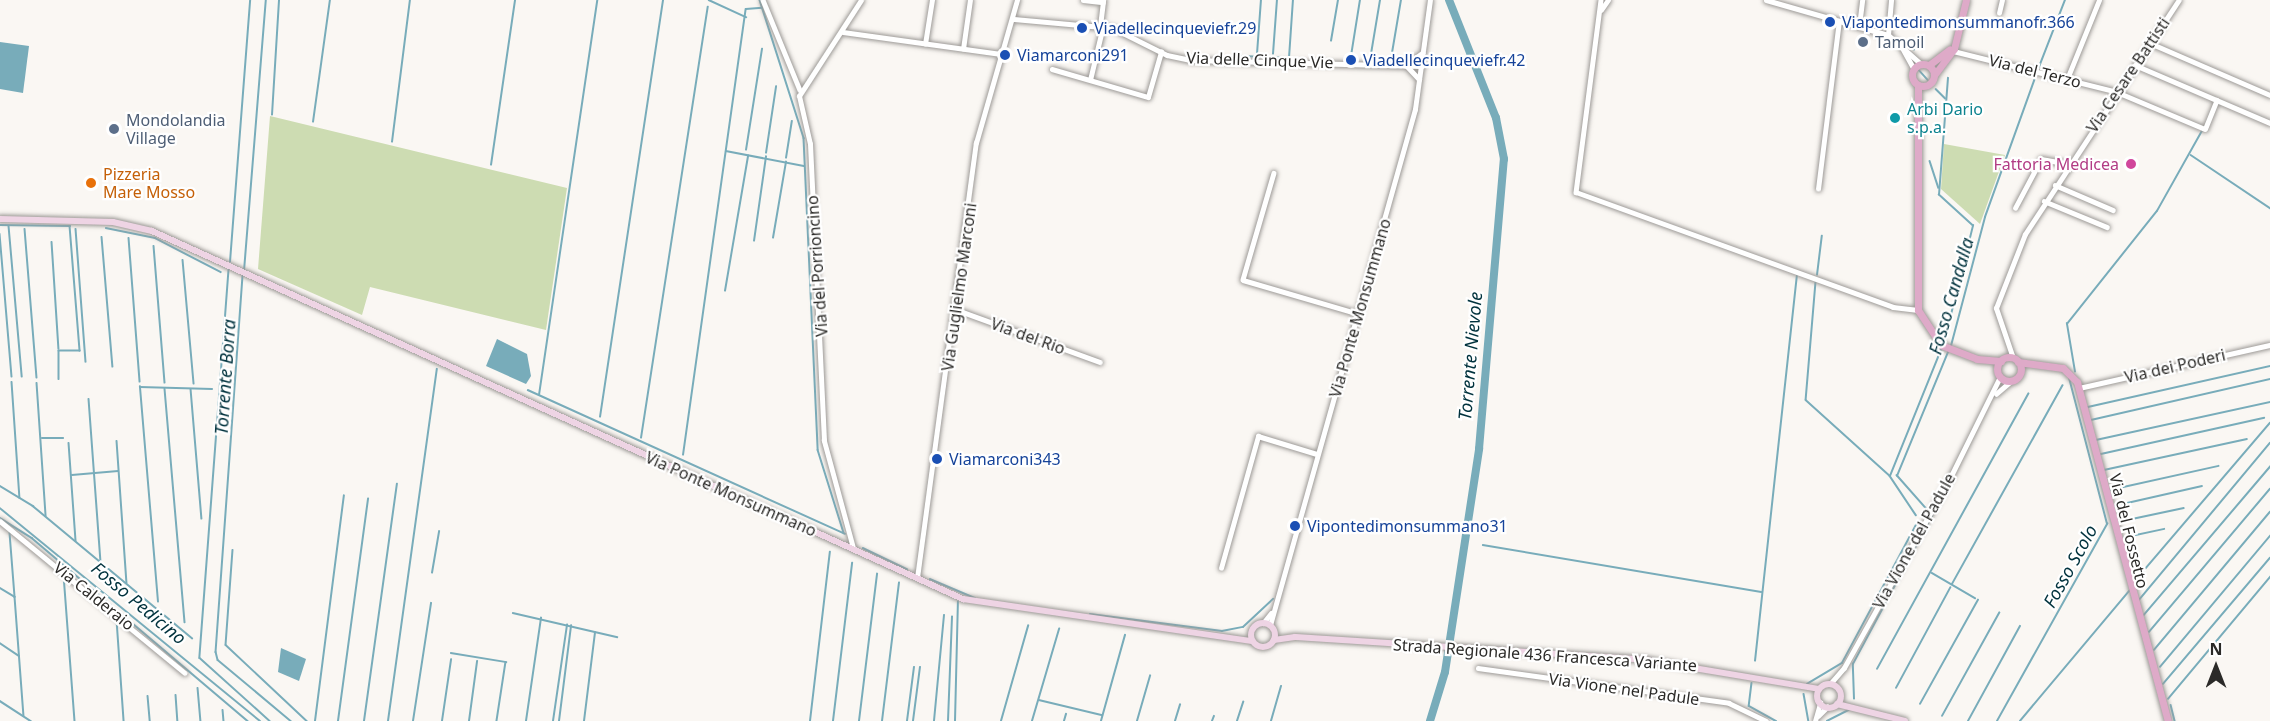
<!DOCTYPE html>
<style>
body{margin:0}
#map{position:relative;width:2270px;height:721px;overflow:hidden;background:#faf7f3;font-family:"Noto Sans",sans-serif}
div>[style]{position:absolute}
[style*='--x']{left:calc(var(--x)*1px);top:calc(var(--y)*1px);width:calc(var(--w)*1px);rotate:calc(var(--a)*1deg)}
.green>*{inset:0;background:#cddcb2}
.water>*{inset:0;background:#78acba}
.stream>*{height:1.5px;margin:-0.75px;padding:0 0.75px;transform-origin:0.75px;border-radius:0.75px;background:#78acba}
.river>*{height:8px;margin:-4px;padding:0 4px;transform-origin:4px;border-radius:4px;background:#78acba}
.roads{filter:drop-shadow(0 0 2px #9d9a97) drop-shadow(0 0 2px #9d9a97)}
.minor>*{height:4.5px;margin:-2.25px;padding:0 2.25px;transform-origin:2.25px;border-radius:2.25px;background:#fff}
.tertiary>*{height:5px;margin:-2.5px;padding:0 2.5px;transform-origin:2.5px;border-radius:2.5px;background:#fff}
.secondary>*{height:6px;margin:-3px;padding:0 3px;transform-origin:3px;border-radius:3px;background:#eed4e4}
.secondary>.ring{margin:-3px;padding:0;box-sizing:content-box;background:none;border:6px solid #eed4e4;border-radius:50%}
.primary>*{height:7px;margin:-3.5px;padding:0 3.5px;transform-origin:3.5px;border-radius:3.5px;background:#deaac8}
.primary>.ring{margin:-3.5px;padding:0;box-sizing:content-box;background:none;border:7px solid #deaac8;border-radius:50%}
.dots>*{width:16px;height:16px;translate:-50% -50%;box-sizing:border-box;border:3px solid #fff;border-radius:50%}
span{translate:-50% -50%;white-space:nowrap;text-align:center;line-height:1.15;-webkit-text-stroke:4.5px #fff;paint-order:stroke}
.transit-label{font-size:16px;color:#164399}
.left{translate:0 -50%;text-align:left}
.service-label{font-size:16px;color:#4e5e75}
.street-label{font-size:16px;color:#2b2a28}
.culture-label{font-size:16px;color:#0d838f}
.hotel-label{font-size:16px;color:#b23c85}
.right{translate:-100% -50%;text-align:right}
.food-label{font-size:16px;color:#c56008}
.water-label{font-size:18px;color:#00323d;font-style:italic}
.north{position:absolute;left:2186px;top:637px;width:60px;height:60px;-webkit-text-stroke:4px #fff;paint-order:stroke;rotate:0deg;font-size:16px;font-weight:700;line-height:24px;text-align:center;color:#2b2a28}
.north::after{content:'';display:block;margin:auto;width:21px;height:27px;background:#2b2a28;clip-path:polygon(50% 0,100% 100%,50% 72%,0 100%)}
</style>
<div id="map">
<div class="green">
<div style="clip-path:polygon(270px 116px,567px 188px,546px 330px,370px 287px,362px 315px,258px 269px)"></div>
<div style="clip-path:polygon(1944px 144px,2005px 155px,1980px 224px,1941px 189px)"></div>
</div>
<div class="water">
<div style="clip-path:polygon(0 42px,29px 46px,23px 93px,0 89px)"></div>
<div style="clip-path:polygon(497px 339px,527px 354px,531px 376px,526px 384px,486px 366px)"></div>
<div style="clip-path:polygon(281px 648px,306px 659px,299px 681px,278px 672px)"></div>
</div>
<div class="stream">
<div style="--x:709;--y:0;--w:41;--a:24.7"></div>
<div style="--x:760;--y:0;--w:145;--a:72.3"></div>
<div style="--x:804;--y:138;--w:312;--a:87.4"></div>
<div style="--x:818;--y:450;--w:87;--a:72.6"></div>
<div style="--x:1331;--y:41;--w:42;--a:-80.3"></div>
<div style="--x:1914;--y:50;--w:5;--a:-90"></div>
<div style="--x:1257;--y:54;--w:54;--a:-85.8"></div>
<div style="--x:1273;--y:54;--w:54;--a:-85.8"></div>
<div style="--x:1371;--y:54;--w:55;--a:-80.5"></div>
<div style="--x:1241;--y:56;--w:48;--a:2.4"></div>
<div style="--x:1289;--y:58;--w:58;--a:-86.1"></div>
<div style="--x:1351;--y:56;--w:57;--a:-80.9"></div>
<div style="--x:1391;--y:59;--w:60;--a:-80.4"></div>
<div style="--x:2039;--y:67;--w:72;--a:-68.8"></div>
<div style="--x:1919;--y:70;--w:13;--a:48"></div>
<div style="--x:1936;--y:89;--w:13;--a:45"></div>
<div style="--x:272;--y:115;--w:115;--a:-86.5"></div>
<div style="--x:313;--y:122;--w:123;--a:-82.1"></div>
<div style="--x:392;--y:142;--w:143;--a:-82.8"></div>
<div style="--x:746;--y:150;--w:102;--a:-81"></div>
<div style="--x:726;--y:151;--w:79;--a:10.9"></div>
<div style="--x:766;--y:153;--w:67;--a:-81.4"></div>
<div style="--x:2191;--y:155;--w:95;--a:33.9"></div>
<div style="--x:786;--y:158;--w:37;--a:-81"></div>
<div style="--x:1930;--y:161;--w:28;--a:72"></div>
<div style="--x:491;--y:165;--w:167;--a:-81.7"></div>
<div style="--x:0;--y:225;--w:70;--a:0.8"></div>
<div style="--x:70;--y:226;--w:125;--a:85.4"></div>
<div style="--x:80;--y:351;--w:21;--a:180"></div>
<div style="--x:59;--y:351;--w:28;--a:90"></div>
<div style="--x:9;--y:226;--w:151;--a:85"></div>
<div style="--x:106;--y:228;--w:50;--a:11.5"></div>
<div style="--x:155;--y:238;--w:74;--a:27.3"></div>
<div style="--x:25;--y:229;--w:149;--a:85.4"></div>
<div style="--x:76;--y:229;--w:133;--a:85.7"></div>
<div style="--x:0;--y:234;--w:143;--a:85.2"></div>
<div style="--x:102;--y:237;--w:130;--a:85.2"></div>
<div style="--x:129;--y:238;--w:144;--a:85.6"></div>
<div style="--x:773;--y:238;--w:77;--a:-80.3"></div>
<div style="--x:754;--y:241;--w:85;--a:-81.9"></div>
<div style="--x:52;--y:242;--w:107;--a:86.3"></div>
<div style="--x:154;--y:246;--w:137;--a:85.4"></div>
<div style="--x:183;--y:260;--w:124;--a:84.9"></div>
<div style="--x:230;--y:262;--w:263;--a:-85.6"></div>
<div style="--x:229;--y:270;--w:389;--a:94.3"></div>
<div style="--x:200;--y:658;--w:94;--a:42"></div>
<div style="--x:244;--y:271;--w:272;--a:-85.4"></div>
<div style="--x:1817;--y:275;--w:39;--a:-83"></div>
<div style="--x:243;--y:276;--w:377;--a:94.1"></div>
<div style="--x:216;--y:652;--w:8;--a:76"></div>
<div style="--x:218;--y:660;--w:95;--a:39.9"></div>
<div style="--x:1816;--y:282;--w:118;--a:94.8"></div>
<div style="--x:1806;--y:400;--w:113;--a:42.1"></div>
<div style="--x:1890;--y:476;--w:47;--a:56.3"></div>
<div style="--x:725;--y:291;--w:137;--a:-80.3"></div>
<div style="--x:1944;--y:343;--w:121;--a:-76.1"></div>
<div style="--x:1973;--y:226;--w:46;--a:-137.6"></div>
<div style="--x:1939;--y:195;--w:117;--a:-85.6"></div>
<div style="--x:1951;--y:346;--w:133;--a:-75.2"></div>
<div style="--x:1985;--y:217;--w:151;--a:-70.2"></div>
<div style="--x:2075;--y:372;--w:49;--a:-99.5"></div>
<div style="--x:2067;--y:324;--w:144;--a:-51.5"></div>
<div style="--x:2157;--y:211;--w:94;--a:-60.7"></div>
<div style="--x:12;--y:382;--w:116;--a:86.1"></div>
<div style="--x:37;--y:383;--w:133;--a:86.1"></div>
<div style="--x:165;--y:389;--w:234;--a:85.1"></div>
<div style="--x:191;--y:389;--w:130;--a:85.2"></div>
<div style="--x:528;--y:390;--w:348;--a:24.4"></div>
<div style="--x:539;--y:395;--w:399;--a:-81.6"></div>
<div style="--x:89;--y:399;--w:163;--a:85.8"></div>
<div style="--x:2088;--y:407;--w:187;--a:-12.7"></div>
<div style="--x:600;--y:417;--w:422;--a:-81.4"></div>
<div style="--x:2091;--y:420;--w:184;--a:-12.9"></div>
<div style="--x:42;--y:438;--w:21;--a:0"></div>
<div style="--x:641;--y:438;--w:436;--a:-81.2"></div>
<div style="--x:2096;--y:440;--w:178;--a:-12.3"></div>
<div style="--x:117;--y:441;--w:142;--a:86"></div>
<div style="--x:69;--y:443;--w:98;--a:85.9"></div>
<div style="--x:2101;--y:454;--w:167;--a:-12.5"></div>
<div style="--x:683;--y:455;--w:450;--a:-82"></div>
<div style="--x:746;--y:9;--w:16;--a:-4"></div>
<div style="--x:2104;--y:470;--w:146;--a:-12.2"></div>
<div style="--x:72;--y:475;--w:46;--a:-5"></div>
<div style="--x:1890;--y:476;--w:139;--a:-68"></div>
<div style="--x:0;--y:486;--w:39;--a:31"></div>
<div style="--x:33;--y:506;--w:207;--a:39.7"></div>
<div style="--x:2110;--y:490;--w:111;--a:-12.5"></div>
<div style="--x:2114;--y:506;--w:90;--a:-12.8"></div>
<div style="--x:0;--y:508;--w:336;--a:39.3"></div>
<div style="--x:1928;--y:511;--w:47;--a:-131.5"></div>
<div style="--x:1897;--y:476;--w:136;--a:-67.6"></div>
<div style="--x:0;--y:518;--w:38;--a:32"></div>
<div style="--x:32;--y:538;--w:283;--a:40.3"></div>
<div style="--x:2118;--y:522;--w:67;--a:-12"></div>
<div style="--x:10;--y:533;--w:64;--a:85.5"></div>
<div style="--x:2122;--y:538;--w:43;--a:-12.1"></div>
<div style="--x:1483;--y:545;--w:282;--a:9.6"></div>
<div style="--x:863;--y:548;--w:49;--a:25.5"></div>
<div style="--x:233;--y:550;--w:95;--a:94.2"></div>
<div style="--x:226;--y:645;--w:111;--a:43.2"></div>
<div style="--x:432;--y:573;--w:42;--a:-80.3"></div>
<div style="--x:1932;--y:573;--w:50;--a:30.2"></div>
<div style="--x:64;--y:575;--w:146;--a:85.7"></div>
<div style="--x:930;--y:579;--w:49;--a:22.9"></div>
<div style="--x:2134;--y:582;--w:209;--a:-49.5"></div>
<div style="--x:1952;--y:584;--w:227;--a:-60.9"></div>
<div style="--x:0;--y:588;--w:17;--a:31"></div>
<div style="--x:15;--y:597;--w:119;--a:85.7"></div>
<div style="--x:2139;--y:600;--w:204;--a:-50.2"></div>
<div style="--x:158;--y:602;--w:216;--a:-94.8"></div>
<div style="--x:140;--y:387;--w:72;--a:1.6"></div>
<div style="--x:513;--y:613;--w:107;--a:13"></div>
<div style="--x:1090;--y:614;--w:133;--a:7.3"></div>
<div style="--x:1222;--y:631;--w:21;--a:-11"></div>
<div style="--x:1243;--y:627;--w:41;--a:-43"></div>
<div style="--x:2143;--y:616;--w:196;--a:-49.6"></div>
<div style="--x:117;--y:620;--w:101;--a:86"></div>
<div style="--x:2149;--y:632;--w:187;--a:-49.8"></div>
<div style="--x:0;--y:643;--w:23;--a:34"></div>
<div style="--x:2154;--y:650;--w:180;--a:-50"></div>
<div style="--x:451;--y:653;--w:56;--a:9.3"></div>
<div style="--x:506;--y:662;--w:60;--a:98.7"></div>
<div style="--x:1755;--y:661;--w:387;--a:-83.8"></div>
<div style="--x:2160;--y:667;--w:171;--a:-50"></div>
<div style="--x:1877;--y:669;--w:314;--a:-61.2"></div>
<div style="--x:1752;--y:683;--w:23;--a:97"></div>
<div style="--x:1749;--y:706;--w:31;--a:29"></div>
<div style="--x:1807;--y:684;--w:41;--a:-31"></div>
<div style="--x:1842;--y:663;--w:159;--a:-61.8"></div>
<div style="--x:2163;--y:684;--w:165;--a:-49.7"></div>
<div style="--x:198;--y:688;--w:33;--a:85"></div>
<div style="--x:1896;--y:688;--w:114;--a:-61.6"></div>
<div style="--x:1804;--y:694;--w:27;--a:80"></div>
<div style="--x:176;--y:695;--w:26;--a:86"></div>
<div style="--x:148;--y:696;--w:25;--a:85"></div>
<div style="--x:1854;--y:699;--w:35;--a:-92"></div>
<div style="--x:1853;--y:664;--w:168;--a:-61.9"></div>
<div style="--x:2168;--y:699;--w:159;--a:-50.1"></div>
<div style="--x:1039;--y:700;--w:65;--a:13.4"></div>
<div style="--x:0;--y:701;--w:37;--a:33"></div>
<div style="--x:1920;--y:704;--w:119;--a:-60.9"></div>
<div style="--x:2171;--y:705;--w:16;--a:76"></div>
<div style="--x:223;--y:710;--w:11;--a:85"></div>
<div style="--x:1942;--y:716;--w:118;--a:-61"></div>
<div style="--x:315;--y:721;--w:227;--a:-82.7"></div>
<div style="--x:338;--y:721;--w:224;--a:-82.3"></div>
<div style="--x:364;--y:721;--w:239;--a:-82.1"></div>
<div style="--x:388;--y:721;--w:355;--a:-82.1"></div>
<div style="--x:413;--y:721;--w:119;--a:-81.3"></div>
<div style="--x:442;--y:721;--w:62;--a:-81.6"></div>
<div style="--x:469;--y:721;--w:60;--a:-82.3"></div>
<div style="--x:526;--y:721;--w:104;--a:-81.7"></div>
<div style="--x:553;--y:721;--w:97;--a:-81.7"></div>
<div style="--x:559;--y:721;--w:96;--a:-82.8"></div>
<div style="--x:584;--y:721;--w:89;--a:-82.9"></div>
<div style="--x:810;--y:721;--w:170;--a:-83.3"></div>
<div style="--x:833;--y:721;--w:159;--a:-83.1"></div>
<div style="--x:859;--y:721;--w:148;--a:-83"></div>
<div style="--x:882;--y:721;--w:139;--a:-83"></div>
<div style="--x:907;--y:721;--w:54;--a:-82.6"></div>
<div style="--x:913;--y:721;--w:54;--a:-82.6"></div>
<div style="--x:934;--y:721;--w:106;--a:-84.6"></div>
<div style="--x:948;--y:721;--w:104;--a:-87.8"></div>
<div style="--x:955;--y:721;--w:119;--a:-88.6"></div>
<div style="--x:1001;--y:721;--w:99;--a:-74.1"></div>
<div style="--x:1032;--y:721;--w:96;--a:-73.6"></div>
<div style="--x:1064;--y:721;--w:7;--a:-74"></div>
<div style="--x:1101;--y:721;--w:89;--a:-74.4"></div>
<div style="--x:1137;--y:721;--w:47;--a:-73.9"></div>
<div style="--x:1175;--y:721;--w:17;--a:-73"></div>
<div style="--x:1212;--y:721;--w:5;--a:-68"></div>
<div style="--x:1237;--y:721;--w:20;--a:-72"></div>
<div style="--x:1271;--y:721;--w:36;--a:-74"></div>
<div style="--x:1827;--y:721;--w:27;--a:-27"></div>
<div style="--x:1968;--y:721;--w:108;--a:-61.3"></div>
<div style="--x:1997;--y:721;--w:226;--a:-60.8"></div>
<div style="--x:2107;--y:524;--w:151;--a:-104.6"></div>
<div style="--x:2020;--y:721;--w:170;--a:-50"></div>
</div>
<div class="river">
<div style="--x:1430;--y:721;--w:51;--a:-73"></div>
<div style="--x:1445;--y:672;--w:226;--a:-81.3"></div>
<div style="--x:1479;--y:449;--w:291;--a:-85.1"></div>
<div style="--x:1504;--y:159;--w:42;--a:-101"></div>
<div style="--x:1496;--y:118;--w:127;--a:-111.7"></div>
</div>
<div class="roads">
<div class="minor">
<div style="--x:763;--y:0;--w:97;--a:67.7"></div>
<div style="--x:1083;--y:0;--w:20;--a:6"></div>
<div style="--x:1601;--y:0;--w:194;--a:97.4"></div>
<div style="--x:1576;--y:192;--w:337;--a:19.9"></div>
<div style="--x:1893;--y:307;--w:25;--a:7"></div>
<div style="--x:1601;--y:10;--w:12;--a:-55"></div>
<div style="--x:1999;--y:13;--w:13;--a:-77"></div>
<div style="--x:1014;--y:19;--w:99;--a:5.2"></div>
<div style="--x:1113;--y:28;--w:60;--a:26.6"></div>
<div style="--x:1167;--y:55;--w:25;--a:12"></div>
<div style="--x:1191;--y:60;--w:231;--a:1.5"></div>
<div style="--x:1100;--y:26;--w:26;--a:-83"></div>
<div style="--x:1859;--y:26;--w:26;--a:-83"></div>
<div style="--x:843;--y:32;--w:161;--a:7.9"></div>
<div style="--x:1888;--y:35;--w:35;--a:-85"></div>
<div style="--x:2150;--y:43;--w:131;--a:23.4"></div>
<div style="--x:925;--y:44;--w:45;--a:-81"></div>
<div style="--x:963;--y:49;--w:49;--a:-81.9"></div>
<div style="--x:1407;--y:64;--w:19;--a:-36"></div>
<div style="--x:2135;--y:65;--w:147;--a:23.2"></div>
<div style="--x:1407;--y:66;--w:18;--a:47"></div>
<div style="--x:1052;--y:69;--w:100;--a:16.3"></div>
<div style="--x:1148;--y:97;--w:47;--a:-73.9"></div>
<div style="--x:2067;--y:79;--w:85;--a:-67.9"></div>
<div style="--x:1090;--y:80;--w:56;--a:-76.5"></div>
<div style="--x:2117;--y:92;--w:95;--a:22.8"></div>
<div style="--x:2205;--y:129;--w:31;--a:-68"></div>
<div style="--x:1274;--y:173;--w:111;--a:106.2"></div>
<div style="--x:1243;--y:280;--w:121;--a:16.3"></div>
<div style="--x:2055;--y:185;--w:63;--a:23.3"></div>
<div style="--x:1818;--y:189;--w:169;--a:-82.9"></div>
<div style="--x:2044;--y:201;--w:68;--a:22.4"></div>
<div style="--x:2015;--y:208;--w:55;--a:-62"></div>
<div style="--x:2041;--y:159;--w:27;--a:10"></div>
<div style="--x:957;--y:310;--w:152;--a:20"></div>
<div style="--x:2079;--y:388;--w:196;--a:-12.7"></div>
<div style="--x:1996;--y:394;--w:20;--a:-41"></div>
<div style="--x:0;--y:521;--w:239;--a:39.4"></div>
<div style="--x:853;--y:548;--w:111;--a:-105.2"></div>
<div style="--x:824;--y:441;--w:297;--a:-92.7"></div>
<div style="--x:810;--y:144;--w:49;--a:-102.9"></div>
<div style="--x:799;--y:96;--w:114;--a:-57.1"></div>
<div style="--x:1221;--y:568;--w:137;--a:-74.3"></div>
<div style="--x:1258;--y:436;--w:62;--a:17"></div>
<div style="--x:917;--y:578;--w:439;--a:-82.3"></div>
<div style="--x:976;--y:143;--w:149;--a:-74"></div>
<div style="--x:1478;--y:668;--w:253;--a:7.9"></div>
<div style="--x:1729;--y:703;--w:41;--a:25.9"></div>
<div style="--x:1830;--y:684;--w:21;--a:-49"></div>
<div style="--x:1844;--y:668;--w:220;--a:-60.9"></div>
<div style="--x:1951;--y:476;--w:110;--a:-63.7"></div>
<div style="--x:1818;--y:716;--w:13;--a:-45"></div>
<div style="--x:1815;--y:721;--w:19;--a:-74"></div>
</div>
<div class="tertiary">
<div style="--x:1766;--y:0;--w:127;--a:16"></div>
<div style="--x:1888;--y:35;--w:44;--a:41.3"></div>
<div style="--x:1901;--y:46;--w:26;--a:61"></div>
<div style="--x:1953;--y:51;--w:169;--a:14"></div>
<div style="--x:2013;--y:358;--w:53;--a:-108.8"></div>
<div style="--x:1996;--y:308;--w:79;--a:-68.6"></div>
<div style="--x:2025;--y:234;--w:280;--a:-56.7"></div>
<div style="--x:1263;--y:623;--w:13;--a:-51"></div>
<div style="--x:1270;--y:625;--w:536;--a:-74.3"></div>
<div style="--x:1415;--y:109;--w:110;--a:-82.2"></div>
</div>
<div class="secondary">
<div style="--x:0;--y:219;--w:113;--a:1.5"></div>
<div style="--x:113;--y:222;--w:40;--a:13"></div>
<div style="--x:152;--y:231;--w:891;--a:24.41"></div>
<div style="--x:963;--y:599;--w:292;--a:8.3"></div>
<div class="ring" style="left:1251px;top:623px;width:18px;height:18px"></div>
<div style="--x:1274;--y:640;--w:21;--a:-8"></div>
<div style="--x:1295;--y:637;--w:352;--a:3.7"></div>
<div style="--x:1646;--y:660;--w:175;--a:9.5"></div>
<div class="ring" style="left:1817px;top:684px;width:18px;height:18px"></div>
<div style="--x:1837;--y:704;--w:70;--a:14"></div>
</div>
<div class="primary">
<div class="ring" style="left:1912px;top:64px;width:15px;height:15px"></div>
<div style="--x:1929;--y:65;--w:26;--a:-37"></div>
<div style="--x:1935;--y:74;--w:31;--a:-53"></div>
<div style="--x:1954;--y:49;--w:50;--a:-76.2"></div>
<div style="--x:1918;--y:85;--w:225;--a:90"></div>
<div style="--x:1918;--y:310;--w:42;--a:56.7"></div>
<div style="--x:1941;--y:345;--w:39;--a:21"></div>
<div style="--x:1977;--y:359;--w:24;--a:5"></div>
<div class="ring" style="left:1997px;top:357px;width:17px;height:17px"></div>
<div style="--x:2018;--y:362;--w:45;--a:7.6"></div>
<div style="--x:2063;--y:368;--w:20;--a:45"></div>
<div style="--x:2077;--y:382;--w:351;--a:75"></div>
</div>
</div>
<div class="dots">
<div style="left:1830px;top:22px;background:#1a4fb4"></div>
<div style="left:1082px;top:28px;background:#1a4fb4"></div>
<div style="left:1863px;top:42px;background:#5c6f8a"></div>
<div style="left:1005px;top:55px;background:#1a4fb4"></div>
<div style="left:1351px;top:60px;background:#1a4fb4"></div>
<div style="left:1895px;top:118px;background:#0f9aa8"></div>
<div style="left:114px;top:129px;background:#5c6f8a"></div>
<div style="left:2131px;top:164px;background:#d1479c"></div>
<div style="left:91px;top:183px;background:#e8710a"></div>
<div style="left:937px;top:459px;background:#1a4fb4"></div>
<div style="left:1295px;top:526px;background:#1a4fb4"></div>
</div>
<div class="transit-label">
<span class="left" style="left:1842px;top:22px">Viapontedimonsummanofr.366</span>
<span class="left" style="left:1094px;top:28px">Viadellecinqueviefr.29</span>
<span class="left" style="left:1017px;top:55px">Viamarconi291</span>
<span class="left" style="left:1363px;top:60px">Viadellecinqueviefr.42</span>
<span class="left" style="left:949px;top:459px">Viamarconi343</span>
<span class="left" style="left:1307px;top:526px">Vipontedimonsummano31</span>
</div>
<div class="service-label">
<span class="left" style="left:1875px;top:42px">Tamoil</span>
<span class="left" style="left:126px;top:129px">Mondolandia<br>Village</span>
</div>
<div class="street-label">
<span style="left:1260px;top:60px;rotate:2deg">Via delle Cinque Vie</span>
<span style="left:2035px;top:71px;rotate:14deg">Via del Terzo</span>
<span style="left:2128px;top:75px;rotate:-56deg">Via Cesare Battisti</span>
<span style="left:817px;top:266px;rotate:-94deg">Via del Porrioncino</span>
<span style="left:959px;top:287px;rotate:-82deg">Via Guglielmo Marconi</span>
<span style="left:1360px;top:308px;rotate:-74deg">Via Ponte Monsummano</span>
<span style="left:1028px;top:336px;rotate:20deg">Via del Rio</span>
<span style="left:2175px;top:366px;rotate:-13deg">Via dei Poderi</span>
<span style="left:731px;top:494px;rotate:24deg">Via Ponte Monsummano</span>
<span style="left:2129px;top:531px;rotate:76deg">Via del Fossetto</span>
<span style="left:1914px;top:541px;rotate:-61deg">Via Vione del Padule</span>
<span style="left:94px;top:596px;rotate:39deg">Via Calderaio</span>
<span style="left:1545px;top:655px;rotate:4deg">Strada Regionale 436 Francesca Variante</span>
<span style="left:1624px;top:689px;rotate:8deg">Via Vione nel Padule</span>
</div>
<div class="culture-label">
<span class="left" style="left:1907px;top:118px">Arbi Dario<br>s.p.a.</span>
</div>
<div class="hotel-label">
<span class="right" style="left:2119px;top:164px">Fattoria Medicea</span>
</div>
<div class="food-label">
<span class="left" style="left:103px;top:183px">Pizzeria<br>Mare Mosso</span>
</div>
<div class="water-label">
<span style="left:1951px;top:296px;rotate:-74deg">Fosso Candalla</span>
<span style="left:1470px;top:356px;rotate:-85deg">Torrente Nievole</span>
<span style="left:225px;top:377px;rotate:-86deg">Torrente Borra</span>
<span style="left:2070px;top:566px;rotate:-61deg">Fosso Scolo</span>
<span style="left:139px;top:603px;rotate:40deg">Fosso Pedicino</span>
</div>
<div class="north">N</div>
</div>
